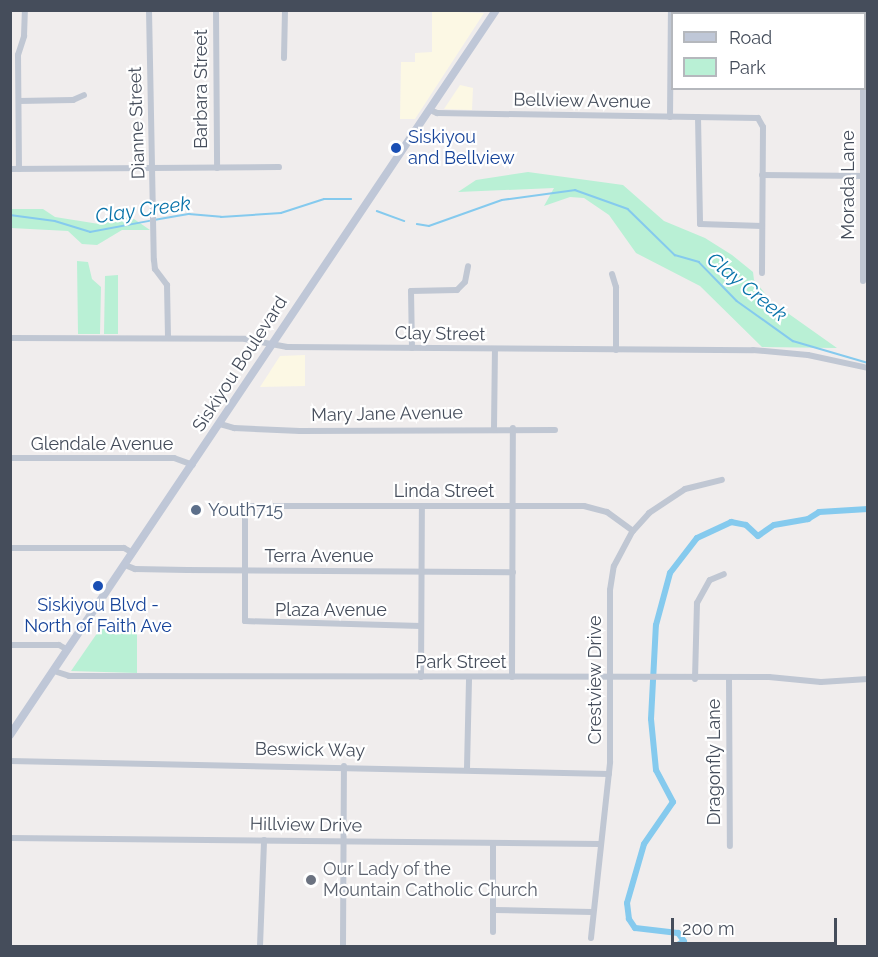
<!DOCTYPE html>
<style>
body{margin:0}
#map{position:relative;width:878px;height:957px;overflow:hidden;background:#f0eded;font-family:Raleway,sans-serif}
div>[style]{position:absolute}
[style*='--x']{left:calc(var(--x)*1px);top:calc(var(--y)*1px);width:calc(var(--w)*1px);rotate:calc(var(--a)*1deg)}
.commercial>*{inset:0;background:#fcf8e4}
.green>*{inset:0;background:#b9f0d5}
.stream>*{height:1.5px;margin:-0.75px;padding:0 0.75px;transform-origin:0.75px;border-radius:0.75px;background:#85caee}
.canal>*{height:6px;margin:-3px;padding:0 3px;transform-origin:3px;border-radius:3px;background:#85caee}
.minor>*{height:6px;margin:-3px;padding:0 3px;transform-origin:3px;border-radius:3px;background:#c0c7d3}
.secondary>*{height:8px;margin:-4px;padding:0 4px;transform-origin:4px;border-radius:4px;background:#bfc7d7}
.dots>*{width:16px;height:16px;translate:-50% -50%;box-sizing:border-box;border:3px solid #fff;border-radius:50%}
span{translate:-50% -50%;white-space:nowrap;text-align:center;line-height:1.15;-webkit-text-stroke:4.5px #fff;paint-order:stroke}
.street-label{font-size:18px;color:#454d5b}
.transit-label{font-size:18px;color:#164399}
.left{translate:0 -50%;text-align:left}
.service-label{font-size:18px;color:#4e5e75}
.worship-label{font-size:18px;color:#5b616d}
.water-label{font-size:20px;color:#0873aa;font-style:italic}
.frame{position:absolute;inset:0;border:12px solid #454d5b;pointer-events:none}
.legend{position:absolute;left:671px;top:12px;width:195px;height:78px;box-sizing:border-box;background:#fff;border:2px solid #b5b8bd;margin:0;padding:8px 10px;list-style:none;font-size:18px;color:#454d5b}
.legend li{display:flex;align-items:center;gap:12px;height:30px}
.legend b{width:30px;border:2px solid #b5b8bd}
.scale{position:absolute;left:671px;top:918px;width:166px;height:27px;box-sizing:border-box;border:3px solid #454d5b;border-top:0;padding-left:8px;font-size:18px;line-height:21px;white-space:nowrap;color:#454d5b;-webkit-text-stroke:4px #fff;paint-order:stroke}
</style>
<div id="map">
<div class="commercial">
<div style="clip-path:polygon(432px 11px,484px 13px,415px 119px,400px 119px,401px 62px,415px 62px,415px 53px,432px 52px)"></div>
<div style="clip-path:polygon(460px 85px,473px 88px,472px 110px,444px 109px)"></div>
<div style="clip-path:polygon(305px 355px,305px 386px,260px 387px,280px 356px)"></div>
</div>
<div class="green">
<div style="clip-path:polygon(528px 172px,623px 185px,664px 221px,705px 238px,732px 255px,753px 272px,754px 280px,772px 302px,837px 348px,762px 347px,700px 286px,636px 253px,609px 215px,584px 198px,570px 197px,544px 206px,554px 188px,458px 192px,476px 180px)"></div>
<div style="clip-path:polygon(10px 209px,43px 209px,55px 217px,99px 224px,121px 217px,134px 219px,150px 230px,122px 230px,97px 245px,82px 244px,68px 231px,11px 228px)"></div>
<div style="clip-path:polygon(77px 261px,88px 262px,92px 279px,101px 287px,100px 334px,78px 334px)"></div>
<div style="clip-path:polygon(118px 275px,118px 334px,104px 334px,105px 276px)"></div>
<div style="clip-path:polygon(100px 629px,137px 629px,137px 673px,71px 671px)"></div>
</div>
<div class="stream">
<div style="--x:377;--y:211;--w:29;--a:20"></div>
<div style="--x:10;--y:215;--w:45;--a:7.6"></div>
<div style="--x:55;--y:221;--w:37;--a:17"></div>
<div style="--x:90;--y:232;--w:60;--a:-10.6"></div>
<div style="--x:154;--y:220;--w:36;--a:-10"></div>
<div style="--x:189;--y:214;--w:32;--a:5"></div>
<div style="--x:221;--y:217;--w:60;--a:-3.8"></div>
<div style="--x:281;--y:213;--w:45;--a:-18"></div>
<div style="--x:324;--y:199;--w:27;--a:0"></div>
<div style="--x:417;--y:224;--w:12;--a:9"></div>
<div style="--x:429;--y:226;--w:77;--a:-19.6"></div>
<div style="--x:502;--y:200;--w:74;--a:-7.8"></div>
<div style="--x:575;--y:190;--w:56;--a:19.7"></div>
<div style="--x:628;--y:209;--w:66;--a:44.4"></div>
<div style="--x:675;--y:255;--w:25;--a:16"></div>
<div style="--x:699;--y:262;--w:54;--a:45.7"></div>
<div style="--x:737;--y:301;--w:69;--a:35.5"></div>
<div style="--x:793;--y:341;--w:78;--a:16.3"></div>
</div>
<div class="canal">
<div style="--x:676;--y:946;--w:9;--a:-32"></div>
<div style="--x:684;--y:941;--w:10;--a:-127"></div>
<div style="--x:678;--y:933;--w:43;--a:-173.4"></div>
<div style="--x:635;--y:928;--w:11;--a:-124"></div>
<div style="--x:629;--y:919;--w:16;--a:-97"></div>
<div style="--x:627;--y:903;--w:61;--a:-73.9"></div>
<div style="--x:644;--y:844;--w:51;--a:-55.4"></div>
<div style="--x:673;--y:802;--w:36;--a:-118"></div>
<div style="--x:656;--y:770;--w:51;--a:-95.6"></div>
<div style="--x:651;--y:719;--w:94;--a:-87"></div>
<div style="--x:656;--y:625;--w:54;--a:-74.9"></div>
<div style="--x:670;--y:573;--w:44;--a:-52.4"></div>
<div style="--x:697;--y:538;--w:38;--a:-25"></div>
<div style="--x:731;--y:522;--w:15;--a:11"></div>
<div style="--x:746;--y:525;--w:16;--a:43"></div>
<div style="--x:758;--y:536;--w:19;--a:-35"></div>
<div style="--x:774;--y:525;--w:35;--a:-10"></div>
<div style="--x:808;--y:519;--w:13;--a:-32"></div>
<div style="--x:819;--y:512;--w:49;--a:-3.5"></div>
</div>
<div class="minor">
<div style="--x:149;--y:10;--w:250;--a:88.9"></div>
<div style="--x:154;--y:260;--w:9;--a:84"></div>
<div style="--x:155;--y:269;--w:20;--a:53"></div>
<div style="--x:167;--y:285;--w:53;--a:88.9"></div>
<div style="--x:216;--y:10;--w:158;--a:89.6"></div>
<div style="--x:863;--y:10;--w:4;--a:90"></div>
<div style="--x:284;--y:58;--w:48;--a:-88.8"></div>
<div style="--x:19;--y:101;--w:54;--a:-1.1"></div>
<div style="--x:73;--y:100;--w:12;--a:-24"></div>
<div style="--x:430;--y:110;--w:8;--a:23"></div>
<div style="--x:437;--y:113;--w:321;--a:0.9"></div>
<div style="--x:758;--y:118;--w:10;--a:61"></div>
<div style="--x:763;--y:127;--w:146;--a:90.4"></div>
<div style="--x:670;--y:117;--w:107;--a:-89.5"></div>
<div style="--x:698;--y:117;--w:107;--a:88.9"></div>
<div style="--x:700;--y:224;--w:62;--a:1.8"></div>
<div style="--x:10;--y:169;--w:269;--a:-0.4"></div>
<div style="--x:19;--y:169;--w:114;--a:-90.5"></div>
<div style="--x:18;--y:55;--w:20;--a:-72"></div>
<div style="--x:24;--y:36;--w:26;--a:-88"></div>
<div style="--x:762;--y:175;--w:105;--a:0.5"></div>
<div style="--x:612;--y:274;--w:14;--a:73"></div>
<div style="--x:616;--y:287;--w:63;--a:90"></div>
<div style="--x:863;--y:281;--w:193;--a:-90"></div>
<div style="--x:10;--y:338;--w:235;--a:0.2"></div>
<div style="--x:245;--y:339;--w:43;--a:10.8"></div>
<div style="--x:287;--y:347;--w:466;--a:0.4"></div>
<div style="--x:753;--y:350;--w:55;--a:5.2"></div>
<div style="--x:808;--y:355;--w:61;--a:12.2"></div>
<div style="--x:412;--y:348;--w:57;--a:-91"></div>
<div style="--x:411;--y:291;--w:46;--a:-1.2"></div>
<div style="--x:457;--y:290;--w:11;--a:-45"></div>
<div style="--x:465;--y:282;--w:16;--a:-79"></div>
<div style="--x:220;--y:424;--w:15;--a:16"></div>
<div style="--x:234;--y:428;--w:66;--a:2.6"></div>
<div style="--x:300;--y:431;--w:255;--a:-0.2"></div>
<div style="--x:494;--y:428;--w:78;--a:-89.3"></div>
<div style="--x:10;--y:458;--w:164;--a:0"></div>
<div style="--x:174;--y:458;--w:20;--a:20"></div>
<div style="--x:10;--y:548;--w:114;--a:0"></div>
<div style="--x:124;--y:548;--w:10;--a:29"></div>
<div style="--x:125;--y:565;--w:11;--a:22"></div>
<div style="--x:135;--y:569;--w:52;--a:1.1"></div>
<div style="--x:187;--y:570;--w:326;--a:0.4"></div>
<div style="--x:421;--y:626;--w:176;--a:-178.4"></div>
<div style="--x:245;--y:621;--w:115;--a:-90"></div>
<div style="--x:245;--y:506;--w:339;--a:0"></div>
<div style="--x:584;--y:506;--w:24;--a:15"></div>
<div style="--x:607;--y:512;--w:32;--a:36"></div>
<div style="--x:10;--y:645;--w:49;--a:0"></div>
<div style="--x:59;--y:645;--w:10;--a:29"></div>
<div style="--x:54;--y:671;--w:16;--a:18"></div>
<div style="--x:69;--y:676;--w:700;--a:0.08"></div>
<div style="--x:769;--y:677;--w:52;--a:5.5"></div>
<div style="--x:821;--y:682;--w:47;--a:-3.7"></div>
<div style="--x:421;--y:677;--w:171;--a:-89.7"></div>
<div style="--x:512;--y:677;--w:249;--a:-89.8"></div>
<div style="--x:729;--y:678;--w:168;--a:89.7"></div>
<div style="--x:695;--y:679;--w:76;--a:-88.5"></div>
<div style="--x:697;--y:603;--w:26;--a:-61"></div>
<div style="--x:710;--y:580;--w:15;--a:-23"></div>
<div style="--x:10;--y:761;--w:599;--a:1.24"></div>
<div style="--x:467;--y:768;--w:91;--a:-88.7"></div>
<div style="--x:10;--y:838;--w:590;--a:0.58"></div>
<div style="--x:494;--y:910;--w:98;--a:1.2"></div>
<div style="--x:493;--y:932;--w:89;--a:-90"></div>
<div style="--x:591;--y:938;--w:177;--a:-83.8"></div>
<div style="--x:610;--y:762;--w:172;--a:-90"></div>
<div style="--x:610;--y:590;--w:24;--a:-81"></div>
<div style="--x:614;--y:566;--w:40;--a:-62"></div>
<div style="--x:633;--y:531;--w:24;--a:-48"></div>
<div style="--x:649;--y:513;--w:43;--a:-33.7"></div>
<div style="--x:685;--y:489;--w:38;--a:-14"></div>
<div style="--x:260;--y:946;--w:106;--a:-87.8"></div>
<div style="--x:343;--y:946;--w:180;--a:-89.7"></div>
</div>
<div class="secondary">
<div style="--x:10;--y:735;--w:873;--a:-56.16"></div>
</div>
<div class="dots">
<div style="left:396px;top:148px;background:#1a4fb4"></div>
<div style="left:196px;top:510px;background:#5c6f8a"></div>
<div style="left:98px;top:586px;background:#1a4fb4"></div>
<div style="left:311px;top:880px;background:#6b7280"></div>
</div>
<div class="street-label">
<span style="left:201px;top:89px;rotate:-90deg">Barbara Street</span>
<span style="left:582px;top:101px;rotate:1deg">Bellview Avenue</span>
<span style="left:137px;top:123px;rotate:-92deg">Dianne Street</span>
<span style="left:848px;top:185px;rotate:-90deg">Morada Lane</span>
<span style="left:440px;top:334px;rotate:1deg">Clay Street</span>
<span style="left:240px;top:364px;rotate:-57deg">Siskiyou Boulevard</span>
<span style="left:387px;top:414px;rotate:-1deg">Mary Jane Avenue</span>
<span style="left:102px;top:444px">Glendale Avenue</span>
<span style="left:444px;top:491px">Linda Street</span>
<span style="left:319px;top:556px">Terra Avenue</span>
<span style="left:331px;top:610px">Plaza Avenue</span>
<span style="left:461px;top:662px">Park Street</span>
<span style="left:595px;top:680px;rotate:-90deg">Crestview Drive</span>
<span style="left:310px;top:750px;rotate:1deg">Beswick Way</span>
<span style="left:714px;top:762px;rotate:-90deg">Dragonfly Lane</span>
<span style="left:306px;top:825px;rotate:1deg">Hillview Drive</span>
</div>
<div class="transit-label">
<span class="left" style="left:408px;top:148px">Siskiyou<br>and Bellview</span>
<span style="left:98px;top:616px">Siskiyou Blvd -<br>North of Faith Ave</span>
</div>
<div class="service-label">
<span class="left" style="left:208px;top:510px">Youth715</span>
</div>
<div class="worship-label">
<span class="left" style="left:323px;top:880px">Our Lady of the<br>Mountain Catholic Church</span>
</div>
<div class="water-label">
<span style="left:143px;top:210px;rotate:-8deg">Clay Creek</span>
<span style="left:747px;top:287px;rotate:39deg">Clay Creek</span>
</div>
<div class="frame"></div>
<ul class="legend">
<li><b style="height:8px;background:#bfc7d7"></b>Road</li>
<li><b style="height:16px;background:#b9f0d5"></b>Park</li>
</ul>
<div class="scale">200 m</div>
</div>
